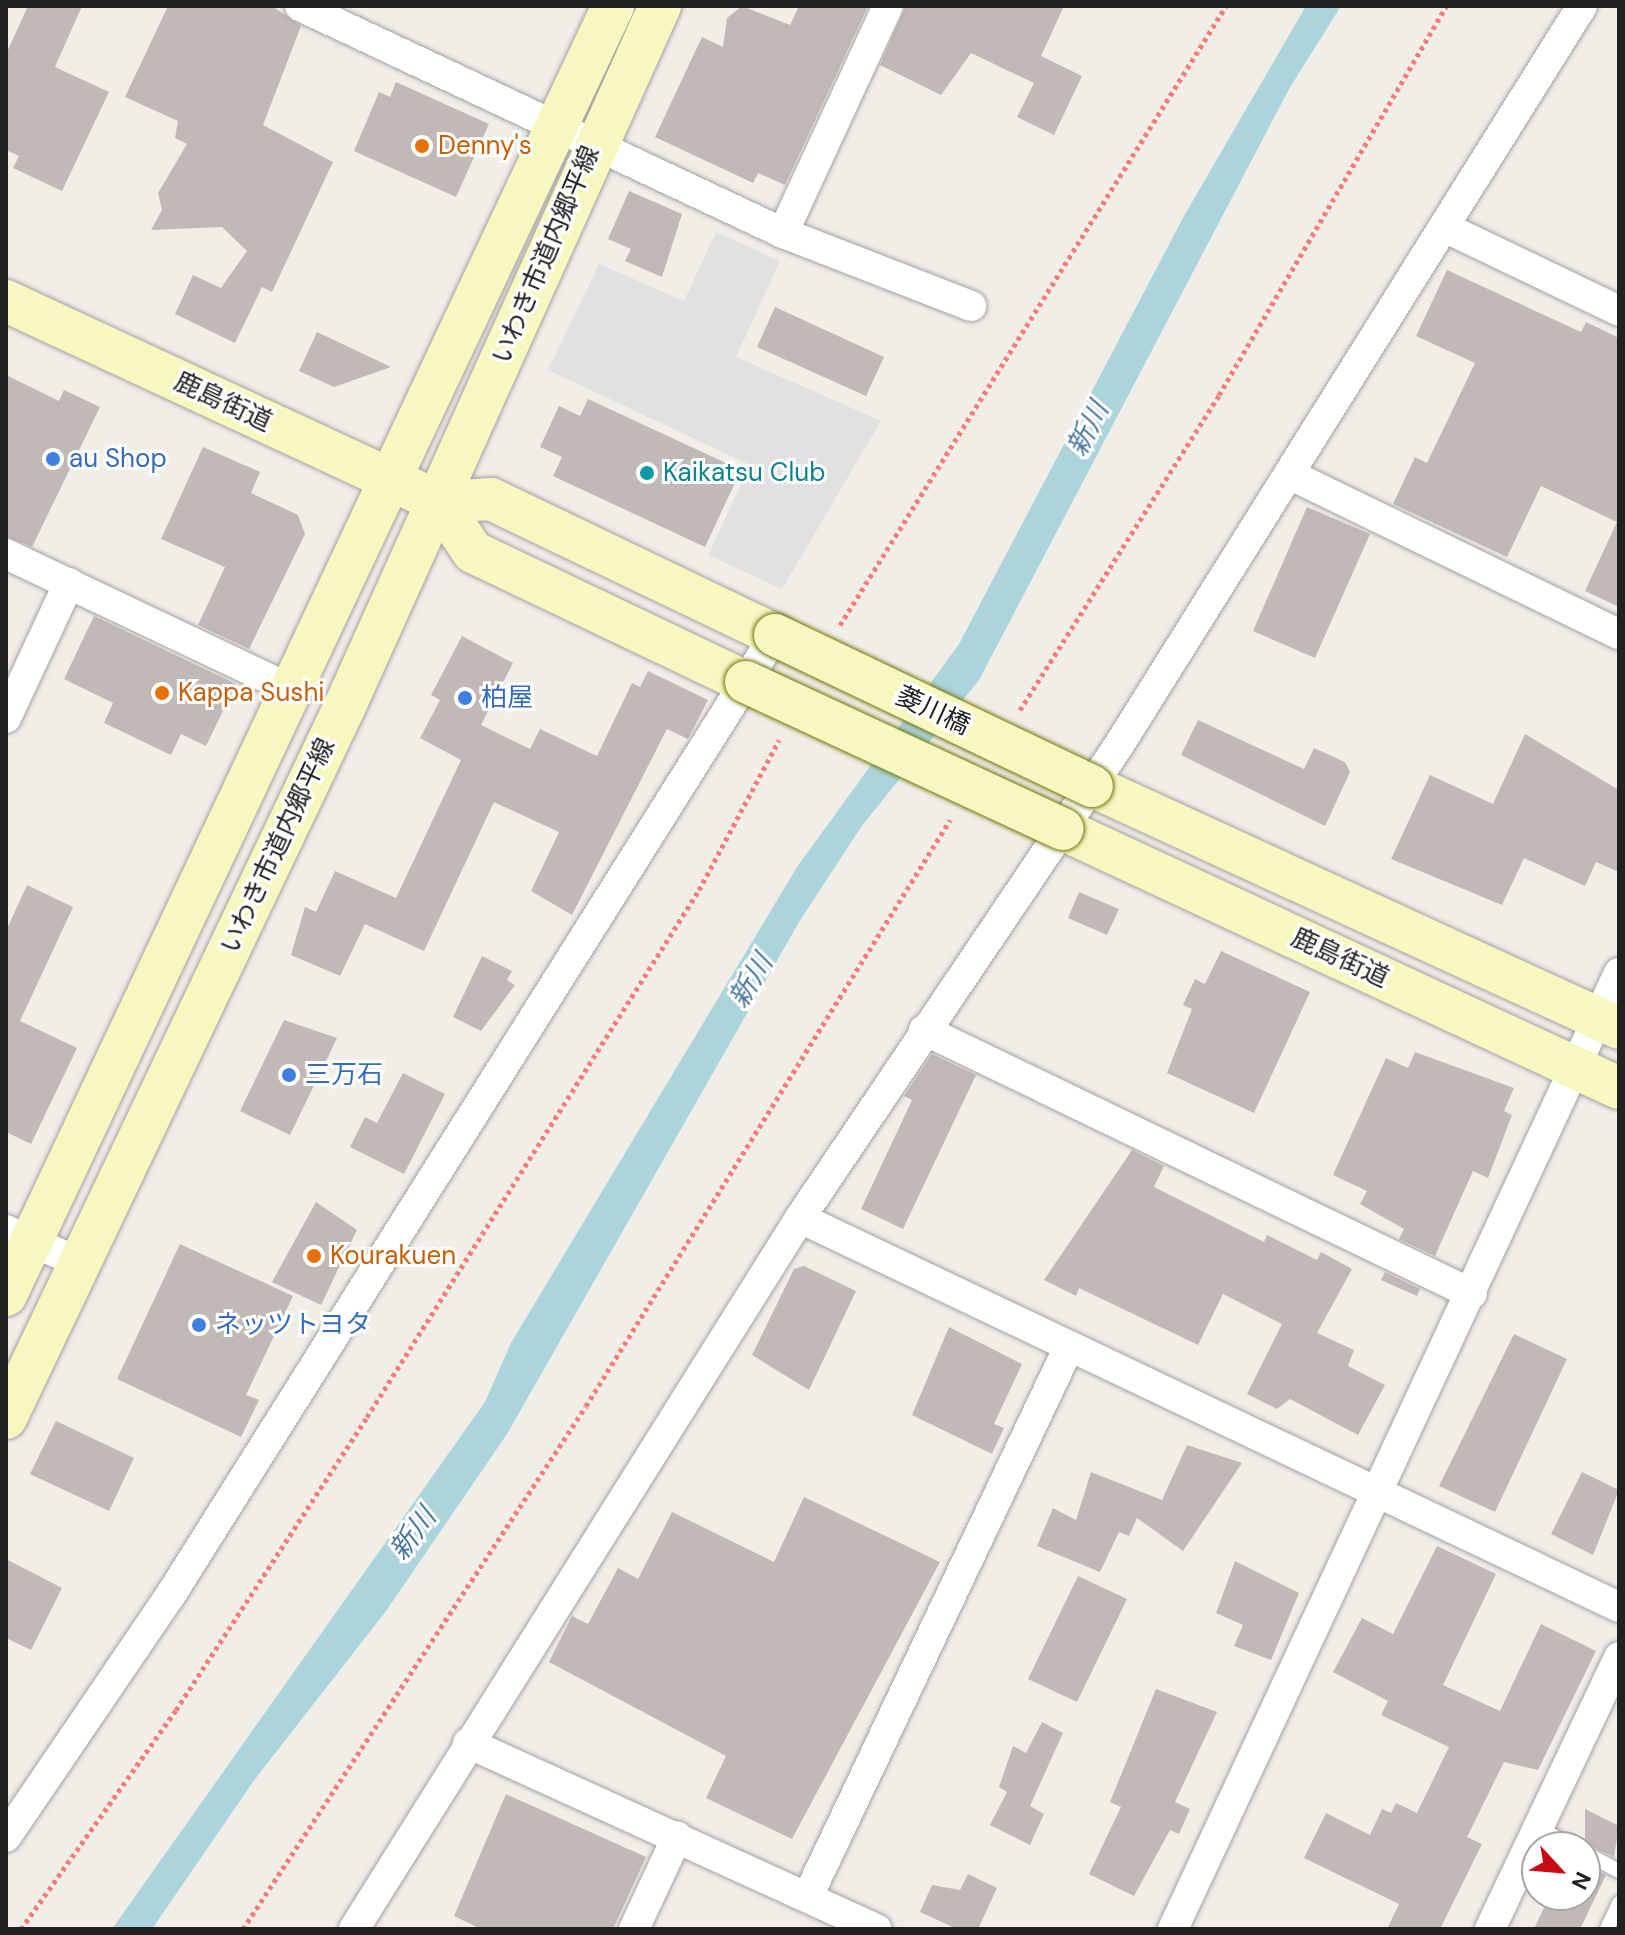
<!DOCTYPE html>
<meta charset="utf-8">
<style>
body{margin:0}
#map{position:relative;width:1625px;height:1935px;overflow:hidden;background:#f1eee8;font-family:"DM Sans","Noto Sans JP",sans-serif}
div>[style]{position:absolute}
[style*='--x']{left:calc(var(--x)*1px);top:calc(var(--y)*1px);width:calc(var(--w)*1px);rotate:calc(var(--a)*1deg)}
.parking>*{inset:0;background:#e1e1e1}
.water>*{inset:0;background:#abd4dc}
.building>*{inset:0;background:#c1b9b5}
.path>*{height:5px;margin-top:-2.5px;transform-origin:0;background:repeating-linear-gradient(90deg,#f37d77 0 4px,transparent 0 8px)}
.roads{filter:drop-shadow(0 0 2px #a2a2a2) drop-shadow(0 0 2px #a2a2a2)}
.lane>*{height:14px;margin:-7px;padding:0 7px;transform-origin:7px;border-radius:7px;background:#fff}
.street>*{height:30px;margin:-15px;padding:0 15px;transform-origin:15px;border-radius:15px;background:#fff}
.secondary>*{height:42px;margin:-21px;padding:0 21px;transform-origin:21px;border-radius:21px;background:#f7f7c0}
.bridges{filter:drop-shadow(0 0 2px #70760b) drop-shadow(0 0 2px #70760b)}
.secondary-bridge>*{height:42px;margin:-21px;padding:0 21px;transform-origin:21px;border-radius:21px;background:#f7f7c0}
.dots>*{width:22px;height:22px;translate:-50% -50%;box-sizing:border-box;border:4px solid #fff;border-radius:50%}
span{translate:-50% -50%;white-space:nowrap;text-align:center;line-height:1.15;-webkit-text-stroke:6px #fff;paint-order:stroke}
.food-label{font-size:26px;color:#c56008}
.left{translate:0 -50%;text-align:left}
.street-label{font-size:26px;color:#212121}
.shop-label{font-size:26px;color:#366cbe}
.culture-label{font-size:26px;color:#0d838f}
.water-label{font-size:28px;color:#4b789d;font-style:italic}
.frame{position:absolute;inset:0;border:8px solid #212121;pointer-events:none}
.north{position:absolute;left:1521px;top:1831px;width:80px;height:80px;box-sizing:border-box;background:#fff;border:2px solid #a6a6a6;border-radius:50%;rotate:116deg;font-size:22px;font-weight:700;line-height:32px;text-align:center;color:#212121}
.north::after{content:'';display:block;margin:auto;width:28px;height:36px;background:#c80a15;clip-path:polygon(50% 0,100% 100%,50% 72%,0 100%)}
</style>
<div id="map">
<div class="parking">
<div style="clip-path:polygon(716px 232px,780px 261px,736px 357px,881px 421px,782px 589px,708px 555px,750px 465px,548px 370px,599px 264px,684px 301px)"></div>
</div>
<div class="water">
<div style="clip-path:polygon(1306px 6px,1341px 6px,1289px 89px,979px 680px,861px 827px,799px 922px,507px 1434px,386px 1611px,255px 1779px,152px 1929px,112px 1929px,485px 1402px,511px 1343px,797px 867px,959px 644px,1184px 216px)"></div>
</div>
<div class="building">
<div style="clip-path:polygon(28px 6px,82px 6px,55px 67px,109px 92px,62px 191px,13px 168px,19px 156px,6px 150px,6px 54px)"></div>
<div style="clip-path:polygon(168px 6px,272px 6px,301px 26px,263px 125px,333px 162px,272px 292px,262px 287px,235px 343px,175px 314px,193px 275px,221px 288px,247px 251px,222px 227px,151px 230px,162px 210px,158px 193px,187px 144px,175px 138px,178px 121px,125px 97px)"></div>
<div style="clip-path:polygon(742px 6px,790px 25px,799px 6px,868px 6px,785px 185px,758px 173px,753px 183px,655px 137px,702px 37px,723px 47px,727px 18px)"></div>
<div style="clip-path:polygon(906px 6px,1064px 6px,1041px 56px,1082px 76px,1054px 135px,1017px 117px,1034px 83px,971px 53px,941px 95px,880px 65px)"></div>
<div style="clip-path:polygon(396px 82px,489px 124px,456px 197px,354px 151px,379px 92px,390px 97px)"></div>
<div style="clip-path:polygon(629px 191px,682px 214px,662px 277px,625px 261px,631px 249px,608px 239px)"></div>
<div style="clip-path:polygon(1447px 270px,1581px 332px,1586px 322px,1619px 338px,1619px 607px,1585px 591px,1617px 522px,1541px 486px,1507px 557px,1393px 504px,1415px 457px,1427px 463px,1475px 363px,1416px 336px)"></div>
<div style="clip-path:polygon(775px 307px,884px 357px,866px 396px,757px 347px)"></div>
<div style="clip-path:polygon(317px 332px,391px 367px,334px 387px,299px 371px)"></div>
<div style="clip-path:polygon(6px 375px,59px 401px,64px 390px,100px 407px,32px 547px,6px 536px)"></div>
<div style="clip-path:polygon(588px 399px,741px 470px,705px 547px,553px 476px,562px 457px,540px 447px,559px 406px,580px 416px)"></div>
<div style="clip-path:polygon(203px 447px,260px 472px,251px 493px,298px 515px,305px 534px,249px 649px,198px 625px,225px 567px,161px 539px)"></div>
<div style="clip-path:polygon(1307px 507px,1370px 534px,1315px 658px,1253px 631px)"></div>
<div style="clip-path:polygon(94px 616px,236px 684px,206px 746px,181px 734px,171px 755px,104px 723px,113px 703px,64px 679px)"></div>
<div style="clip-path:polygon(462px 636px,513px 663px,481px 725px,530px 749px,540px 729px,597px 756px,632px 683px,640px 687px,648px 671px,708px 700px,688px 739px,667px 729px,572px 915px,531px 891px,559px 832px,494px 802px,424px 951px,365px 924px,340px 976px,291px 955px,305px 907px,316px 912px,335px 871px,396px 898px,461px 760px,420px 738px,440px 700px,431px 695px)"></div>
<div style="clip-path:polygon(1198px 720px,1304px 769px,1314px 748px,1345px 762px,1350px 772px,1325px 826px,1181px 755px)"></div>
<div style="clip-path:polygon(1525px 734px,1619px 790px,1619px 872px,1596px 862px,1585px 886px,1524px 858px,1502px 905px,1391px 859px,1430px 775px,1493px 804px)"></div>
<div style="clip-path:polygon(27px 885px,73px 907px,20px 1021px,77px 1048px,31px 1144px,6px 1132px,6px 931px)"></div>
<div style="clip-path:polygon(1079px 892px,1119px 909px,1107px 935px,1068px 918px)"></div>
<div style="clip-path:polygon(1221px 951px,1310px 992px,1254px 1113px,1167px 1073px,1192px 1009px,1183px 1005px,1195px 979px,1205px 984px)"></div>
<div style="clip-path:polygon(482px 956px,512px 971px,507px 980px,515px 985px,481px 1031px,453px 1017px)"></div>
<div style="clip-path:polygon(284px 1020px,337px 1038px,290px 1135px,240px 1111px)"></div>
<div style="clip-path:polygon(1415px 1052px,1514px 1088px,1504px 1111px,1512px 1115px,1488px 1178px,1473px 1171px,1435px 1256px,1399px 1239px,1404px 1229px,1360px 1204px,1367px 1191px,1333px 1175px,1386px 1058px,1408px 1068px)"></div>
<div style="clip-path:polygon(932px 1054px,976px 1075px,903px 1229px,861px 1209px,912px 1100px,904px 1096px)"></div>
<div style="clip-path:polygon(403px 1073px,445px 1094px,404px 1174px,350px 1147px,365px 1117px,377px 1123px)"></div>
<div style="clip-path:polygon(1132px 1150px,1164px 1166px,1154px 1187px,1264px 1242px,1267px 1235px,1317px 1260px,1321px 1252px,1352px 1269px,1317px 1333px,1354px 1350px,1348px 1366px,1385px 1385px,1358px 1435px,1290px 1399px,1277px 1409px,1247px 1394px,1282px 1324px,1223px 1294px,1198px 1345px,1079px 1288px,1076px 1296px,1044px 1280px)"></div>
<div style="clip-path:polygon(316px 1202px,357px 1230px,321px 1305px,272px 1282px)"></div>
<div style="clip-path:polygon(180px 1244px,293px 1296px,246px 1395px,259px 1400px,241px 1437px,117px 1379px)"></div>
<div style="clip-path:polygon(804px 1266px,856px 1291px,809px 1390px,752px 1355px,794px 1269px)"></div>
<div style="clip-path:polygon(1385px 1272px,1420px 1289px,1417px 1296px,1381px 1280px)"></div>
<div style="clip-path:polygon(949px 1327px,1022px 1364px,994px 1424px,1004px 1428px,992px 1454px,912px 1415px)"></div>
<div style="clip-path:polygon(1514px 1334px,1567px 1359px,1495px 1512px,1439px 1486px)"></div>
<div style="clip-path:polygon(56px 1421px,134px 1458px,109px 1511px,30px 1474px)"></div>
<div style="clip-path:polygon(1187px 1445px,1242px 1463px,1183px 1551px,1137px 1518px,1129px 1536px,1119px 1532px,1100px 1572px,1037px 1546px,1053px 1508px,1076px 1520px,1091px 1472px,1162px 1500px)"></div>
<div style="clip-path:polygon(1582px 1472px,1619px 1490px,1593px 1555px,1551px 1534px)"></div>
<div style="clip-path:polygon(804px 1497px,940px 1562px,792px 1839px,706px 1798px,726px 1756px,549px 1662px,572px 1616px,588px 1624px,618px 1568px,638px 1579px,672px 1512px,774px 1562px)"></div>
<div style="clip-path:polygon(1437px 1546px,1496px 1574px,1443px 1685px,1500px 1711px,1541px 1624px,1596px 1651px,1538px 1770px,1504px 1762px,1467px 1837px,1482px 1844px,1440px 1929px,1387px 1929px,1399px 1904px,1304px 1858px,1326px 1813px,1370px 1835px,1382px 1809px,1391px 1813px,1396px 1803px,1417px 1813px,1449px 1747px,1381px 1715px,1388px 1701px,1333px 1672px,1362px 1618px,1393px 1634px)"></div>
<div style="clip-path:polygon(6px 1559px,62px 1588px,31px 1650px,6px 1638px)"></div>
<div style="clip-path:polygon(1235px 1561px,1299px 1593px,1271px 1660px,1234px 1646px,1243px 1625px,1216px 1613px)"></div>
<div style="clip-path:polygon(1078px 1576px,1127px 1599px,1077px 1702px,1028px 1679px)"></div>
<div style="clip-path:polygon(1156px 1689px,1217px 1712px,1175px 1802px,1190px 1809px,1179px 1834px,1170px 1830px,1134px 1896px,1089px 1874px,1121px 1807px,1110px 1802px)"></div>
<div style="clip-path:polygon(1042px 1722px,1063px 1733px,1030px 1806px,1044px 1814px,1030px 1845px,990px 1825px,1007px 1792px,999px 1787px,1013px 1746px,1026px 1753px)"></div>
<div style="clip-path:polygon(506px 1794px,646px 1857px,613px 1929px,481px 1929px,454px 1916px)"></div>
<div style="clip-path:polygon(1585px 1809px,1619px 1826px,1614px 1857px,1585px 1843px)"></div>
<div style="clip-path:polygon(1585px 1864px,1606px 1875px,1580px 1929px,1534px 1929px,1550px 1895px,1585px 1895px)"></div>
<div style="clip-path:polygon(968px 1874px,997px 1888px,978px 1929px,957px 1929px,920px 1912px,932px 1885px,960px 1890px)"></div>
</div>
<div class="path">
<div style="--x:840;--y:625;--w:729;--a:-58.05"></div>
<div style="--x:1020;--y:710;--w:373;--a:-57.7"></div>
<div style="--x:1219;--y:395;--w:450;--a:-59.7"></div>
<div style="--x:21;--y:1929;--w:268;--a:-54.7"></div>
<div style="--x:176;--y:1710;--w:350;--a:-56.9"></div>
<div style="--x:367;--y:1417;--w:623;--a:-57.79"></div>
<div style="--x:699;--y:890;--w:170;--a:-61.9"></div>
<div style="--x:243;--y:1929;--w:625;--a:-56.74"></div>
<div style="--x:586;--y:1406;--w:690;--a:-58.15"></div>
</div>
<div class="roads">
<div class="lane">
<div style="--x:1538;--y:1828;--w:41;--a:27.8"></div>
<div style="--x:1585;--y:1853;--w:38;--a:28"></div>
<div style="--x:1607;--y:1929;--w:29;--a:-65"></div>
</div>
<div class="street">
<div style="--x:300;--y:6;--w:534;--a:25.17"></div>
<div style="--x:783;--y:233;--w:202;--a:21.2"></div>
<div style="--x:1444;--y:227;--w:194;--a:25.6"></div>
<div style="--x:783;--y:233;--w:250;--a:-65.2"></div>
<div style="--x:1291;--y:475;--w:365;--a:25.9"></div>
<div style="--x:6;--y:554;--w:320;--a:25.4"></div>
<div style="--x:6;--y:718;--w:149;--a:-65"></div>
<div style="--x:924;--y:1030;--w:608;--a:25.72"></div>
<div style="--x:800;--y:1218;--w:907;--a:25.41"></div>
<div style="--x:6;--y:1230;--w:81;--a:24"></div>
<div style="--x:468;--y:1743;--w:449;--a:24.5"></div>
<div style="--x:6;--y:1837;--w:292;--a:-55.8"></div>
<div style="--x:170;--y:1596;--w:1136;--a:-57.81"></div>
<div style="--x:808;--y:1896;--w:603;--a:-64.58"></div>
<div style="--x:354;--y:1929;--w:839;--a:-57.9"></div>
<div style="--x:800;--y:1218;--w:571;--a:-56"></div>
<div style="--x:1119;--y:745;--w:872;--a:-57.93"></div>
<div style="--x:634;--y:1929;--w:102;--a:-64.9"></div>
<div style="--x:1173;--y:1929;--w:1055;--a:-64.99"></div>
<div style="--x:1490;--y:1929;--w:301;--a:-64.6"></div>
</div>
<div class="secondary">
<div style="--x:6;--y:301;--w:477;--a:24.9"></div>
<div style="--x:439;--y:502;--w:52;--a:-3.3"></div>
<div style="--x:491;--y:499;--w:315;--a:25.6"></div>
<div style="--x:439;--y:502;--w:60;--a:55.8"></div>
<div style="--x:473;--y:552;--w:302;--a:25.5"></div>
<div style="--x:1092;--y:786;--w:580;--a:24.66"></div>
<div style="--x:1062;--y:829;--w:614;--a:24.94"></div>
<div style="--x:6;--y:1295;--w:1425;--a:-64.78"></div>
<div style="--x:6;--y:1418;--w:789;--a:-64.54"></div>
<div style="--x:345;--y:706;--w:768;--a:-65.77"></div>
</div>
</div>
<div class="bridges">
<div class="secondary-bridge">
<div style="--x:775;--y:635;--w:351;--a:25.5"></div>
<div style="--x:746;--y:682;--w:349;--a:24.9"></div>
</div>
</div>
<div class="dots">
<div style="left:422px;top:146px;background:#e8710a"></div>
<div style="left:53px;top:459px;background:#3f7fe0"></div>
<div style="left:647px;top:473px;background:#0f9aa8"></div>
<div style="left:162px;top:693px;background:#e8710a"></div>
<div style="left:465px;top:698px;background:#3f7fe0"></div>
<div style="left:289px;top:1075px;background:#3f7fe0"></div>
<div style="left:314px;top:1256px;background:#e8710a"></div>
<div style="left:199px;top:1325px;background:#3f7fe0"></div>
</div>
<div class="food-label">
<span class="left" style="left:438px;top:146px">Denny's</span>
<span class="left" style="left:178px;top:693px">Kappa Sushi</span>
<span class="left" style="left:330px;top:1256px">Kourakuen</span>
</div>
<div class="street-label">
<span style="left:546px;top:255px;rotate:-67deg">いわき市道内郷平線</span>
<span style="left:223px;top:402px;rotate:25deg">鹿島街道</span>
<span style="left:933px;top:711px;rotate:25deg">菱川橋</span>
<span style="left:278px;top:846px;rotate:-65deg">いわき市道内郷平線</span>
<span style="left:1340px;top:958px;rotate:25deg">鹿島街道</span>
</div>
<div class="shop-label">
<span class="left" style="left:69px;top:459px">au Shop</span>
<span class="left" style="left:481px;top:698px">柏屋</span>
<span class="left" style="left:305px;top:1075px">三万石</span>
<span class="left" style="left:215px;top:1325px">ネッツトヨタ</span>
</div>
<div class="culture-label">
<span class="left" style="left:663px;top:473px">Kaikatsu Club</span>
</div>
<div class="water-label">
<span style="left:1088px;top:429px;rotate:-63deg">新川</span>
<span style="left:751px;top:981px;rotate:-59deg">新川</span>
<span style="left:413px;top:1534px;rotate:-53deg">新川</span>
</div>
<div class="frame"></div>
<div class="north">N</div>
</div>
